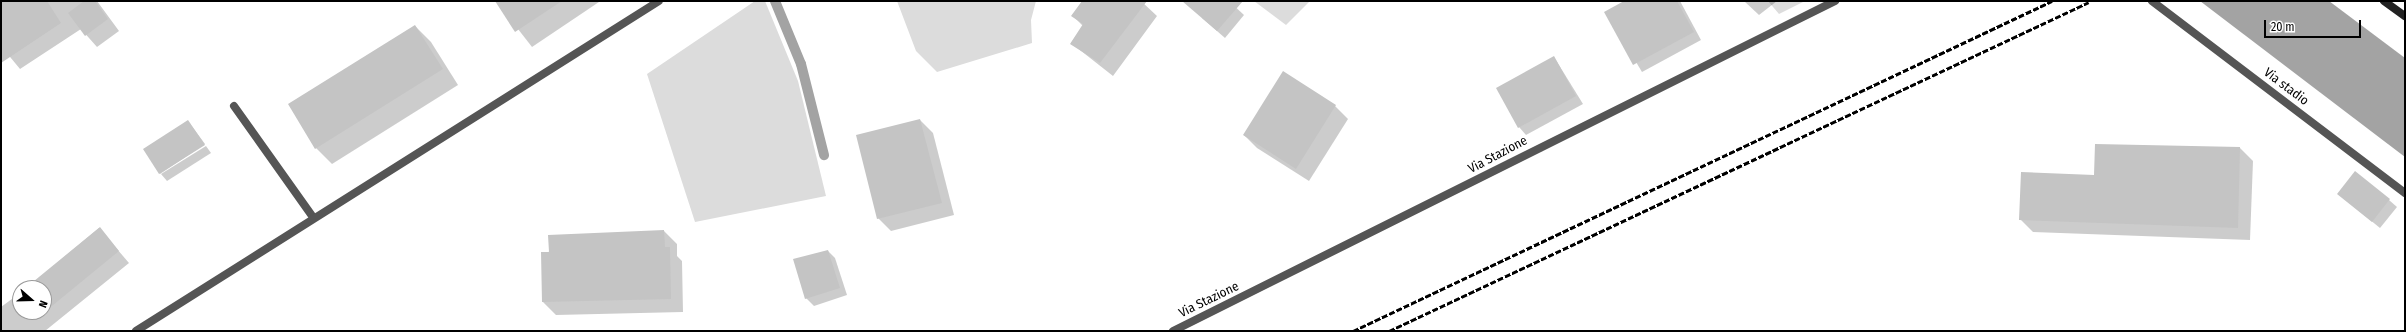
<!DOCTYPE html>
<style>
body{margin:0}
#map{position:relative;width:2406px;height:332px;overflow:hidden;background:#fff;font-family:"Fira Sans Condensed",sans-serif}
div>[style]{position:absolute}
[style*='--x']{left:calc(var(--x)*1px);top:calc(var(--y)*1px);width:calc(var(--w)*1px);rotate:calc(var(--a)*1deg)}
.green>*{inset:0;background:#dcdcdc}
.water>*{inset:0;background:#a3a3a3}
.shadow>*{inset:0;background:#0003}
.stream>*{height:10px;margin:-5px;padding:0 5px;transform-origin:5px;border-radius:5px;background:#a3a3a3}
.building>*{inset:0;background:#c4c4c4}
.lane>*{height:8px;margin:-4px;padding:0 4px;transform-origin:4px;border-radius:4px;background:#555}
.street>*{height:8px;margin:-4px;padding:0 4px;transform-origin:4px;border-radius:4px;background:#555}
.secondary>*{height:8px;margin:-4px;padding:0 4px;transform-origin:4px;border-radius:4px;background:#222}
.rail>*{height:3px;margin-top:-1.5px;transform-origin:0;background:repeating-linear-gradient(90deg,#000 0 6px,transparent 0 8px)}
span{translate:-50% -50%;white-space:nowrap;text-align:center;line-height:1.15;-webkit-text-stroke:4px #fff;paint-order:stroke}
.street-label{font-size:13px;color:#000}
.frame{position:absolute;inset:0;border:2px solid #000;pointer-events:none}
.north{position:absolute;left:12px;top:280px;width:40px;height:40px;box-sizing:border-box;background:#fff;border:1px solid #999;border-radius:50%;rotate:110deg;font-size:11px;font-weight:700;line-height:16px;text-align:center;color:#000}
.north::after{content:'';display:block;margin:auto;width:14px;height:18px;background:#000;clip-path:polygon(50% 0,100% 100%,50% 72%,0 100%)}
.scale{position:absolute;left:2264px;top:20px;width:97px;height:18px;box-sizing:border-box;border:2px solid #000;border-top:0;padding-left:5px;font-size:12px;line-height:14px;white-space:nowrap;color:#000;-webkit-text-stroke:3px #fff;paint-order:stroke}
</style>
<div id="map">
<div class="green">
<div style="clip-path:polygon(755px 1px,765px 1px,798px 81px,826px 196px,695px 222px,647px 74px)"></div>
<div style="clip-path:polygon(897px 1px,1036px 1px,1031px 20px,1032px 43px,937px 72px,916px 51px)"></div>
<div style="clip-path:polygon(1254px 1px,1310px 1px,1286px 25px)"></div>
<div style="clip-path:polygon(1768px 1px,1805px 1px,1779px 14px)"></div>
</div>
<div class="water">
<div style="clip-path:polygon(2200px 1px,2329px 1px,2405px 58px,2405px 157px)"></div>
</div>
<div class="shadow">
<div style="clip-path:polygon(1px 1px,97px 1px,119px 31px,97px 47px,81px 29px,20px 69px,1px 46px)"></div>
<div style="clip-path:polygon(496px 1px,598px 1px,599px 2px,532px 47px)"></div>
<div style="clip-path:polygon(1083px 1px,1141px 1px,1157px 16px,1113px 76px,1071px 43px,1083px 26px,1073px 16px)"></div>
<div style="clip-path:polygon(1203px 1px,1229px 1px,1244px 15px,1225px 38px,1202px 18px)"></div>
<div style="clip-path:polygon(1626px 1px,1680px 1px,1701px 40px,1642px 72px,1606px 12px)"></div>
<div style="clip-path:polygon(1744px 1px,1777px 1px,1759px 15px)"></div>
<div style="clip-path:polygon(415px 26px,431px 42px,458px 85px,332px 164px,316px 148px)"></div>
<div style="clip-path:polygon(1554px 57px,1583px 104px,1526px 135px,1519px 127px)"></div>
<div style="clip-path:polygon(1335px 106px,1348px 119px,1309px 181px,1257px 148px,1244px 135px)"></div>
<div style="clip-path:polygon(920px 120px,933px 133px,954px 215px,891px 231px,878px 218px)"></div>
<div style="clip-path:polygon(188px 121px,205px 144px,160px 174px,145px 150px)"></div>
<div style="clip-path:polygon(206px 146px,211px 153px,167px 181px,161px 174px)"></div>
<div style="clip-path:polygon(2240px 148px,2253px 161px,2250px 240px,2033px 232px,2020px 219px,2095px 176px)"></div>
<div style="clip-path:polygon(2338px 194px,2389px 200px,2397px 207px,2380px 228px)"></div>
<div style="clip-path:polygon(99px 228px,129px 263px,45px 331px,1px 331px,1px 307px,20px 293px,20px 312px,44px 312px,44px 288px,27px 288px)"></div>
<div style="clip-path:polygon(664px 231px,677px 244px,677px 256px,682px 261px,683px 312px,556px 315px,543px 302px,542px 253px)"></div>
<div style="clip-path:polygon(828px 251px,835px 258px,847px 295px,814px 306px,806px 298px)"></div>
</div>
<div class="stream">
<div style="--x:775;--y:1;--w:68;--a:67.6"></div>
<div style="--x:801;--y:64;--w:94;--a:75.8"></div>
</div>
<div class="building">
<div style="clip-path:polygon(1px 1px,47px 1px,61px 23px,1px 63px)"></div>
<div style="clip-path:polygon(84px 1px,95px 1px,108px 19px,85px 36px,68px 13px)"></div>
<div style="clip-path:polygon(495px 1px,562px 1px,515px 32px)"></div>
<div style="clip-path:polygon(1082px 1px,1147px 1px,1100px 63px,1070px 44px,1083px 24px,1071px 16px)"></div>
<div style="clip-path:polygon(1182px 1px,1243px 1px,1217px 31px)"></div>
<div style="clip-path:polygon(1624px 1px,1677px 1px,1694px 32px,1633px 65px,1604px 12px)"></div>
<div style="clip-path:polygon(415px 25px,443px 69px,315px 149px,288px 104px)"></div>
<div style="clip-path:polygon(1554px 56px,1576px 96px,1518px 128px,1496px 88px)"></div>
<div style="clip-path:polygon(1283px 71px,1336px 105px,1296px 169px,1243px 135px)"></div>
<div style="clip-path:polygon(920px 119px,942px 203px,877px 219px,856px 135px)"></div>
<div style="clip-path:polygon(188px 120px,205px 145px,159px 174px,143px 149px)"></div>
<div style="clip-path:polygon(2095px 144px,2240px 147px,2238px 228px,2019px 220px,2021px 172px,2094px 175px)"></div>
<div style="clip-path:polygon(2355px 171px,2390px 199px,2372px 222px,2337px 194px)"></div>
<div style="clip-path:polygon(100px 227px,119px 251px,47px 310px,44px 288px,28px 286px)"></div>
<div style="clip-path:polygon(664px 230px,665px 247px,670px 247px,671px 299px,542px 302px,541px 252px,549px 252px,548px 235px)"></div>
<div style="clip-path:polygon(828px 250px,840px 288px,805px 299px,793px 259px)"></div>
</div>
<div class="lane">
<div style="--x:234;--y:106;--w:136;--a:54.6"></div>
</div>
<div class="street">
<div style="--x:2152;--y:1;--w:318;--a:37.2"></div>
<div style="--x:136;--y:331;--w:618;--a:-32.25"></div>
<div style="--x:1173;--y:331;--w:740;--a:-26.5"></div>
</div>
<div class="secondary">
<div style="--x:2384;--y:1;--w:26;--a:36"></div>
</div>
<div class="rail">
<div style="--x:1353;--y:331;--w:773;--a:-25.27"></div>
<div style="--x:1389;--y:331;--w:773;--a:-25.17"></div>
</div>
<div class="street-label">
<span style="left:2286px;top:87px;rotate:37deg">Via stadio</span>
<span style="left:1498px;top:155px;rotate:-28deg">Via Stazione</span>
<span style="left:1209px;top:300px;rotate:-26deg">Via Stazione</span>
</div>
<div class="frame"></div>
<div class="north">N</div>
<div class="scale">20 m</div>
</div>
